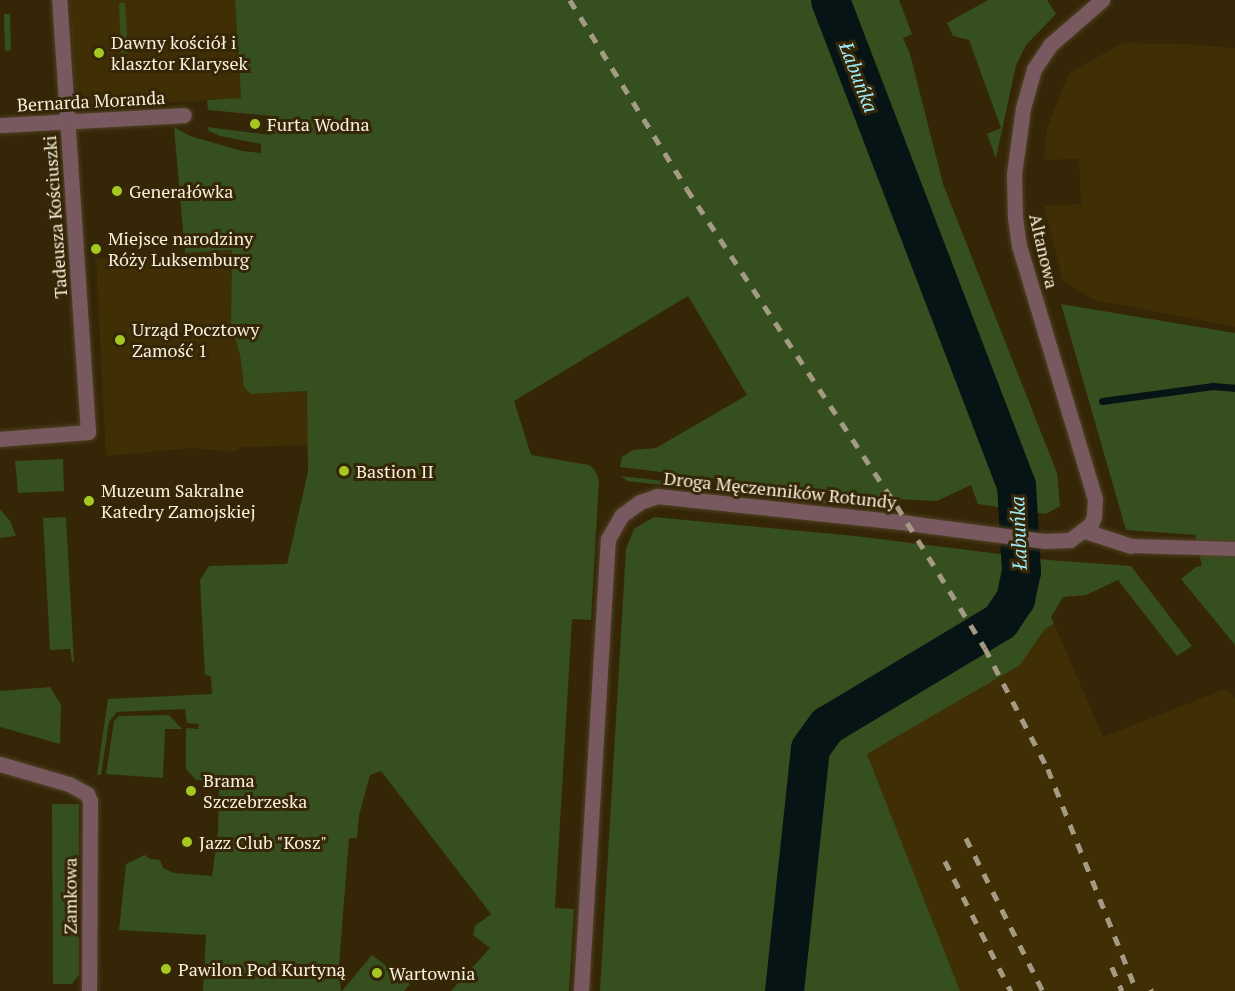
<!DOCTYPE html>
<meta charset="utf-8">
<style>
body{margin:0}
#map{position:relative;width:1235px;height:991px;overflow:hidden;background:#342607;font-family:"PT Serif",serif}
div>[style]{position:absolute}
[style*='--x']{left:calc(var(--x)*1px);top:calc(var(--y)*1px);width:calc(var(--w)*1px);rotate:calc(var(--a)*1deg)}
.built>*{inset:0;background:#402e05}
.green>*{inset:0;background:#364f1e}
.stream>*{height:7px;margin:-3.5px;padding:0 3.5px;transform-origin:3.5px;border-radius:3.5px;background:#071416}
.river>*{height:39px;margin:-19.5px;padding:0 19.5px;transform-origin:19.5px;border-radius:19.5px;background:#071416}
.roads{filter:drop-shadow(0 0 2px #504225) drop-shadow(0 0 2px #504225)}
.pedestrian>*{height:14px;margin:-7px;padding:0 7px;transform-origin:7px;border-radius:7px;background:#795960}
.minor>*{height:15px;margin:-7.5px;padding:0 7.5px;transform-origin:7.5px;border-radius:7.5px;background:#795960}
.tertiary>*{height:15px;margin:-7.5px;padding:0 7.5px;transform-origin:7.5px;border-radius:7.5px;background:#795960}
.rail>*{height:4.5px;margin-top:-2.25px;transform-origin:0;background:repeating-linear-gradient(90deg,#a59a83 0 10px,transparent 0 20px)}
.dots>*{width:16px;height:16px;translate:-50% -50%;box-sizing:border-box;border:3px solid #342607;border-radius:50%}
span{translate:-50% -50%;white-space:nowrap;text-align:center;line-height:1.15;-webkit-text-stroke:6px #342607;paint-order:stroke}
.poi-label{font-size:18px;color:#f9f0de}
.left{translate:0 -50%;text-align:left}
.street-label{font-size:18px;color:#f9f0de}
.water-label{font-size:20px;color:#a1ebf9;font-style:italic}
</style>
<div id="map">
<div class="built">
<div style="clip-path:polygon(70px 0,235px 0,241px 98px,144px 104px,144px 106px,117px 108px,117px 105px,76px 107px)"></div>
<div style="clip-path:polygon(1123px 43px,1187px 44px,1235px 48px,1235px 327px,1095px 300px,1063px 281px,1044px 206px,1081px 204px,1079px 159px,1044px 160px,1047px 128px,1069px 73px)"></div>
<div style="clip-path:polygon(232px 250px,231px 323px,240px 355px,242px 380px,251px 394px,307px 391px,309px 445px,242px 447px,233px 452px,193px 448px,106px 456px,96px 259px)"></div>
<div style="clip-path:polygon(1054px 624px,1103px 737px,1225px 689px,1235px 698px,1235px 991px,960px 991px,867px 754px,1020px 665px,1045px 629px)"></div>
</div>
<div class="green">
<div style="clip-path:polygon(235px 0,899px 0,912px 34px,903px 38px,910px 54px,943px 184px,1057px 473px,1060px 506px,1046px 514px,978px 504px,971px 485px,937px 501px,852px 497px,827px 492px,620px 467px,622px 457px,633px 450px,656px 448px,747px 395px,688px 296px,514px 401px,531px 455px,589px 465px,594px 469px,599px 480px,591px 620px,572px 619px,555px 908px,574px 909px,569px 991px,451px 991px,490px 948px,473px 935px,475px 926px,491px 914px,381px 771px,370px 775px,359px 815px,357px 838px,349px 838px,339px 966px,341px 991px,203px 991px,206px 935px,119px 930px,126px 864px,145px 855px,150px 859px,160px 860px,163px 868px,174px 873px,212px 876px,218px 832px,219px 782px,196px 780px,186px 769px,186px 728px,198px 729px,199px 724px,187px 723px,185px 709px,117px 712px,109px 722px,101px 775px,97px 775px,108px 699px,212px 694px,211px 676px,205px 675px,200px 580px,209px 566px,287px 564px,308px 472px,307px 391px,251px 394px,244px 387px,240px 355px,231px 323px,232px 250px,185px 253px,174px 127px,190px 136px,242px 151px,261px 153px,261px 144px,220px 136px,209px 131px,207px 127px,271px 135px,272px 116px,208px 110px,207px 100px,241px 98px)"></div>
<div style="clip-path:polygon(988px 0,1047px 0,1056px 14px,1026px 45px,1016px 65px,996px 158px,987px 134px,1001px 128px,969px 40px,953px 36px,947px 23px)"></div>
<div style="clip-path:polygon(119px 3px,125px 3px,128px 53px,121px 53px)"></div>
<div style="clip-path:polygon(4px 14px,10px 14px,11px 50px,5px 51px)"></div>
<div style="clip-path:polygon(1061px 304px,1235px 333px,1235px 645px,1181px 579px,1196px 567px,1202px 566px,1195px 535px,1126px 530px)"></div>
<div style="clip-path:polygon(63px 459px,64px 491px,18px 493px,15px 461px)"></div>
<div style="clip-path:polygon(621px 476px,832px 501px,838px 505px,627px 481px)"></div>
<div style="clip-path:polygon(0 509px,10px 521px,16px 536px,0 538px)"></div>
<div style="clip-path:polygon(66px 517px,74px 662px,72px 662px,70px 649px,50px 650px,43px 518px)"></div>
<div style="clip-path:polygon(654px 517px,855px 536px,1049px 560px,1131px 566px,1192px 646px,1177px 656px,1118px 580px,1086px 595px,1063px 597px,1051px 617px,1054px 624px,1045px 629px,1020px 665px,867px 754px,960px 991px,600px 991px,626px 549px,634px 529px)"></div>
<div style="clip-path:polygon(50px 687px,61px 705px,60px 744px,0 727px,0 691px)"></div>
<div style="clip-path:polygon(169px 715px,182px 729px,165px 729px,163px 778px,106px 774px,114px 721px,119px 716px)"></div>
<div style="clip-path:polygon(52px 804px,79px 804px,79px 975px,72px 984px,53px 984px)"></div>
<div style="clip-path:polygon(372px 955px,410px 984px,404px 991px,342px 991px)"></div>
</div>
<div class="stream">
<div style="--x:1102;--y:401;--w:112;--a:-7.7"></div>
<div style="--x:1213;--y:386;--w:22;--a:5"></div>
</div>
<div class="river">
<div style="--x:784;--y:991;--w:244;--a:-83.9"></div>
<div style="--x:810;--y:748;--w:29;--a:-54"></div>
<div style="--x:827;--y:725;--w:202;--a:-31"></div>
<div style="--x:1000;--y:621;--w:27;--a:-56"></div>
<div style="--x:1015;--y:599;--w:29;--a:-78"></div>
<div style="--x:1021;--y:571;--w:86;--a:-93.3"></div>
<div style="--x:1016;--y:485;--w:519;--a:-110.98"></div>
</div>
<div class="roads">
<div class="pedestrian">
<div style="--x:1131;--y:546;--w:104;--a:1.7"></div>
</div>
<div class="minor">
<div style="--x:0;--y:125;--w:184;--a:-3.1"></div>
<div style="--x:0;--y:439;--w:88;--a:-4.5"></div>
<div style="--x:88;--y:432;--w:433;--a:-93.8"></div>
<div style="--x:1085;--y:531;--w:48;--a:18.1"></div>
<div style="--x:0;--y:764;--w:72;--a:16.2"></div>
<div style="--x:69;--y:784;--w:21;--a:29"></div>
<div style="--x:87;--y:794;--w:8;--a:67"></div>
<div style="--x:90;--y:801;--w:190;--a:90.3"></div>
</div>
<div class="tertiary">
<div style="--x:581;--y:991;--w:453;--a:-86.6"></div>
<div style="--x:608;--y:539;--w:28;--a:-60"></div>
<div style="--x:622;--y:515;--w:22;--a:-36"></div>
<div style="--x:640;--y:502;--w:18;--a:-19"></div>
<div style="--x:657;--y:496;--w:252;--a:6.1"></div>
<div style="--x:908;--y:523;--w:137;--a:7.5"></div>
<div style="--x:1044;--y:541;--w:26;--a:-2"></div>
<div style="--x:1070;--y:540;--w:26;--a:-37"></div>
<div style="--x:1091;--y:524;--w:9;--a:-69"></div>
<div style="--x:1094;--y:516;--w:17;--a:-87"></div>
<div style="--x:1095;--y:499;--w:264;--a:-106.7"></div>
<div style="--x:1019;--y:246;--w:28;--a:-98"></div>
<div style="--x:1015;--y:218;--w:44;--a:-91.3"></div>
<div style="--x:1014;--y:174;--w:67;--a:-82.2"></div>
<div style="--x:1023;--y:108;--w:41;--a:-74.2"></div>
<div style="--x:1034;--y:69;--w:29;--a:-56"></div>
<div style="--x:1050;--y:45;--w:69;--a:-40.9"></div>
</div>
</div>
<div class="rail">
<div style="--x:570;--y:0;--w:222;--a:58.2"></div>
<div style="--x:687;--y:189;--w:380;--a:56.5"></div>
<div style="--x:897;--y:506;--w:167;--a:58.2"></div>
<div style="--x:985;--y:648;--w:136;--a:62.5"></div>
<div style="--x:1048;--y:769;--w:239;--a:68.2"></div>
<div style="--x:966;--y:838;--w:171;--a:63.3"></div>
<div style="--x:945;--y:861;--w:146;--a:63.1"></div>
<div style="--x:1112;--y:967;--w:26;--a:67"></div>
<div style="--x:1151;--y:989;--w:2;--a:63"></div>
</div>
<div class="dots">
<div style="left:99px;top:53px;background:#a5c822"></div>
<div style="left:255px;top:124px;background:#a5c822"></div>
<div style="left:117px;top:191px;background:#a5c822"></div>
<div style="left:96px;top:249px;background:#a5c822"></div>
<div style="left:120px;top:340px;background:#a5c822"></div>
<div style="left:344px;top:471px;background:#a5c822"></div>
<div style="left:89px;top:501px;background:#a5c822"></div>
<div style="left:191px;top:791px;background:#a5c822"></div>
<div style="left:187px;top:842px;background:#a5c822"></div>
<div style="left:166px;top:969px;background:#a5c822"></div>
<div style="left:377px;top:973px;background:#a5c822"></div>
</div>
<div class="poi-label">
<span class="left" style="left:111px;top:53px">Dawny kościół i<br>klasztor Klarysek</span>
<span class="left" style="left:267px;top:124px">Furta Wodna</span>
<span class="left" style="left:129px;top:191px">Generałówka</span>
<span class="left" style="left:108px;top:249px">Miejsce narodziny<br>Róży Luksemburg</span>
<span class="left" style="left:132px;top:340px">Urząd Pocztowy<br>Zamość 1</span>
<span class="left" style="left:356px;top:471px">Bastion II</span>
<span class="left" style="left:101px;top:501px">Muzeum Sakralne<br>Katedry Zamojskiej</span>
<span class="left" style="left:203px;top:791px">Brama<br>Szczebrzeska</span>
<span class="left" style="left:199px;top:842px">Jazz Club "Kosz"</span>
<span class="left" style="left:178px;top:969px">Pawilon Pod Kurtyną</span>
<span class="left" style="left:389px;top:973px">Wartownia</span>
</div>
<div class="street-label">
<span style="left:91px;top:101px;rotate:-3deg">Bernarda Moranda</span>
<span style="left:55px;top:217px;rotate:-94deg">Tadeusza Kościuszki</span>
<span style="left:1044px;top:251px;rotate:77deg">Altanowa</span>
<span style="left:780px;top:490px;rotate:6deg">Droga Męczenników Rotundy</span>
<span style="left:70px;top:896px;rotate:-90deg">Zamkowa</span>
</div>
<div class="water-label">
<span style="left:859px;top:77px;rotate:69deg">Łabuńka</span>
<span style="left:1018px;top:533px;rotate:-92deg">Łabuńka</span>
</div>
</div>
